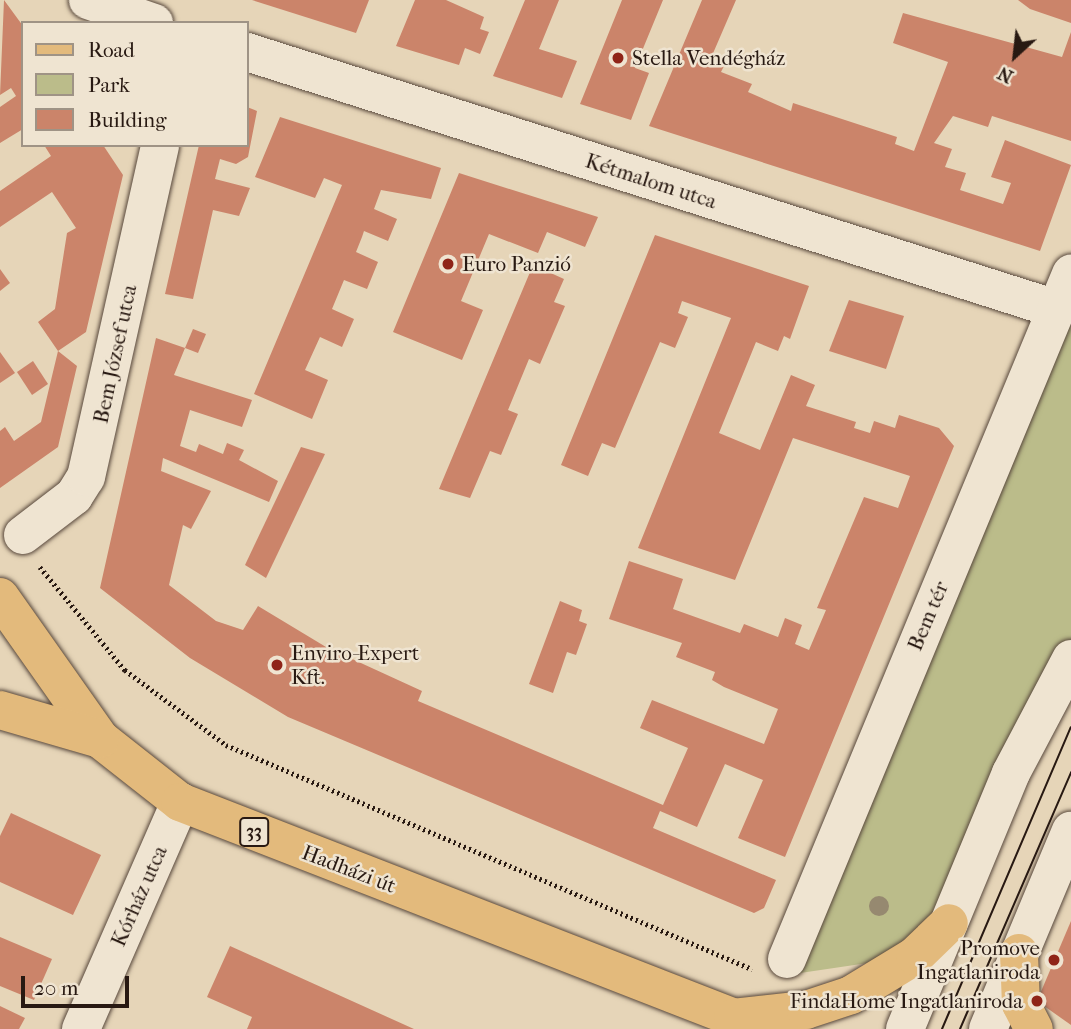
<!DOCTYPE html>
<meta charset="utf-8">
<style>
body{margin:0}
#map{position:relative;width:1071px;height:1029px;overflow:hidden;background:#e6d5b8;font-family:"IM FELL French Canon",serif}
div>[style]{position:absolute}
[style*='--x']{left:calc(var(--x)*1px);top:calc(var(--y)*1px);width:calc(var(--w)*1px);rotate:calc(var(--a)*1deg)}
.green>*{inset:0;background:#bbbc8a}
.building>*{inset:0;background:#cb846a}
.path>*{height:4.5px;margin-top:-2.25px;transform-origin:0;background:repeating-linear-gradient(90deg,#281912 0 2px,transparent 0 5.5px)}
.roads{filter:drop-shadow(0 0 2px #58483c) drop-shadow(0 0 2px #58483c)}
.minor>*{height:38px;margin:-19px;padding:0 19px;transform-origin:19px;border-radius:19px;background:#efe4d1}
.tertiary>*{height:38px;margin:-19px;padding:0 19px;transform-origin:19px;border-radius:19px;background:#efe4d1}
.primary>*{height:38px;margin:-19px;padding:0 19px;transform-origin:19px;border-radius:19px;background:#e3ba7c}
.tram>*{height:2px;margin:-1px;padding:0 1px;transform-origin:1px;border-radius:1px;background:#281912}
.trees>*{width:20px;height:20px;margin:-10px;border-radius:50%;background:#968970}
.dots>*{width:19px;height:19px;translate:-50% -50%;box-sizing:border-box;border:4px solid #efe4d1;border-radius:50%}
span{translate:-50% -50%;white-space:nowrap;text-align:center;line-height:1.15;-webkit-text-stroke:5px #efe4d1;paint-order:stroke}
.shield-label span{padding:2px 5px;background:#efe4d1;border:2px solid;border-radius:5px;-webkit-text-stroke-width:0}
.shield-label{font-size:19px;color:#281912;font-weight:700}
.poi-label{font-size:21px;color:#281912}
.left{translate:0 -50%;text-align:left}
.right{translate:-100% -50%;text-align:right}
.street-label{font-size:21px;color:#281912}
.legend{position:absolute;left:21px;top:21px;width:228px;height:126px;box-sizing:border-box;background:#efe4d1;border:2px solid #9f9385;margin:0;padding:9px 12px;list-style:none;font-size:21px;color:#281912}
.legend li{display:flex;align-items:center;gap:14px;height:35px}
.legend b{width:35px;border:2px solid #9f9385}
.north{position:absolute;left:980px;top:21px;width:70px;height:70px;-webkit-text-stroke:5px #efe4d1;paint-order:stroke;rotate:207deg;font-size:19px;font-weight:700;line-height:28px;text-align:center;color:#281912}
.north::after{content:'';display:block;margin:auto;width:24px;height:32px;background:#281912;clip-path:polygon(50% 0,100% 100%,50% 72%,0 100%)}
.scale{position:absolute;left:21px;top:976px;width:108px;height:32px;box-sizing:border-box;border:4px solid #281912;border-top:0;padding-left:9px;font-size:21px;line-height:24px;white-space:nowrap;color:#281912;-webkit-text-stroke:5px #efe4d1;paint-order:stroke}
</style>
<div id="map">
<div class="green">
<div style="clip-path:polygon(1071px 274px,1071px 659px,915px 956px,780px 976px)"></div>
</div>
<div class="building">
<div style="clip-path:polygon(4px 0,23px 26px,23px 129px,0 143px,0 107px,16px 96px,11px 88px,0 95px)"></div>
<div style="clip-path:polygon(252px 0,369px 0,356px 33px)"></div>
<div style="clip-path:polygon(415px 0,446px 0,484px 17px,480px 29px,489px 32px,480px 54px,465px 48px,459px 65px,396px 46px)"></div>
<div style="clip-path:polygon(525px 0,559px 0,539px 49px,577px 61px,562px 98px,493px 76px)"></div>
<div style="clip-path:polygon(622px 0,663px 0,635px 68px,649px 73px,631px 120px,580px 104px)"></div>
<div style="clip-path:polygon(702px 0,736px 0,711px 58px,725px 64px,721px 72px,752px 84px,748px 92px,791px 111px,793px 103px,897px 137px,895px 144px,914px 151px,948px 62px,893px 43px,903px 13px,1062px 57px,1071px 32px,1071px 141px,992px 116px,988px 127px,953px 116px,934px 143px,952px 149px,945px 167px,966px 173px,960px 190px,1003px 204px,1011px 183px,991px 177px,1005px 140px,1071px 165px,1040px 251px,649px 126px)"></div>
<div style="clip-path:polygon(1018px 0,1071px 0,1071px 23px,1030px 9px)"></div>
<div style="clip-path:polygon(247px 107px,257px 111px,248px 157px,236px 164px,220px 159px,215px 179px,250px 188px,239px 216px,213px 210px,193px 299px,165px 294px,199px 145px,247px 145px)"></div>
<div style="clip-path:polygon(280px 117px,441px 168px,431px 199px,381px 190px,374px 209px,397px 219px,388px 241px,364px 231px,362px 237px,356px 252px,378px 262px,367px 289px,344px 280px,332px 309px,354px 319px,342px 347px,320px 337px,305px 370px,328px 380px,312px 419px,254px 394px,342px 185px,324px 178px,315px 198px,255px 177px)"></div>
<div style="clip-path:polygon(44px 145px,103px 145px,123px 175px,86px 332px,58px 351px,77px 366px,58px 447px,0 488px,0 431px,5px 427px,14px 441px,41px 422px,58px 351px,38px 322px,55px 309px,67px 233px,76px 228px,52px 192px,0 227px,0 191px,51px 156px)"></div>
<div style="clip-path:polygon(459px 173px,598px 217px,585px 247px,547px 232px,538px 253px,489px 234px,461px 301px,483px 310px,462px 360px,393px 332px)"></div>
<div style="clip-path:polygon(655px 235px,809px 286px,790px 339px,784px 336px,778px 351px,756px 342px,719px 433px,760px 450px,791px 375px,815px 385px,806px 406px,856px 422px,854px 428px,870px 433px,874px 421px,895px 428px,899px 415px,939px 428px,954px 446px,785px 857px,738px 838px,763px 780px,725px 764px,697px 827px,660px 811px,653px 828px,776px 880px,764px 908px,754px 913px,288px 717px,190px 658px,100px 588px,156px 338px,185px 348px,174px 375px,252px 400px,242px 427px,190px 410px,180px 446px,196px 452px,199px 444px,223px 454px,227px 443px,244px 450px,239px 460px,278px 481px,269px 502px,163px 458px,161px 471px,211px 491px,191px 529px,183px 525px,169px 585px,216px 621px,243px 630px,258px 606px,326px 647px,422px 691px,418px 701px,663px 805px,688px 748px,640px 728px,652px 700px,764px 744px,778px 709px,724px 687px,712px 680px,715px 672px,676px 657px,682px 643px,609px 619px,629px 561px,683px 579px,673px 609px,740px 633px,744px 624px,778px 637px,785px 618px,802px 625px,795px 644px,809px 650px,826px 610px,817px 608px,864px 497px,898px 508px,910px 476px,793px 438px,735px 580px,638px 548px,731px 318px,682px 301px,678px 313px,688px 317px,675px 348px,660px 342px,615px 448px,602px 443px,588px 476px,561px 465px)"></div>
<div style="clip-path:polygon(533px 265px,564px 279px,554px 302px,565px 306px,540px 364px,529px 359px,508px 410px,518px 414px,501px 455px,490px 451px,470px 498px,439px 489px)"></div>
<div style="clip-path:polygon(0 269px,10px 283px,0 291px)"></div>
<div style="clip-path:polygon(849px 300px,904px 316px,886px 369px,829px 351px)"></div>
<div style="clip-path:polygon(193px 329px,206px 334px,198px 353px,185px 348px)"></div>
<div style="clip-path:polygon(0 352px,15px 373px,0 383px)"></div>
<div style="clip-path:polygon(33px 361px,48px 384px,32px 395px,17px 372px)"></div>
<div style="clip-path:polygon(301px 447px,325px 454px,266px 578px,245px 565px)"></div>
<div style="clip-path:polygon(560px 601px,582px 610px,579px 621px,587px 624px,576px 655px,567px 652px,553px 693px,529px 684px)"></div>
<div style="clip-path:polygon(11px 813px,101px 855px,73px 915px,0 882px,0 836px)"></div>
<div style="clip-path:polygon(1071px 921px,1071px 1025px,1037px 1001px)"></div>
<div style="clip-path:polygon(0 937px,52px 959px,34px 1000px,0 986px)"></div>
<div style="clip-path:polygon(230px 946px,414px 1029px,247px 1029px,252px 1017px,207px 997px)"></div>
<div style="clip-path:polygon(0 1006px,25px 1018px,19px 1029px,0 1029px)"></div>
</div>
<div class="path">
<div style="--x:40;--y:567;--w:134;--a:50.5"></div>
<div style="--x:125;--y:670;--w:126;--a:36.6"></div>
<div style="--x:226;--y:745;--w:572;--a:23.07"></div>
</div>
<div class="roads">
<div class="minor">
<div style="--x:88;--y:0;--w:70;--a:19.2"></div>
<div style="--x:247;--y:52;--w:849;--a:17.62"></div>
<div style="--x:23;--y:535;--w:64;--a:-37.4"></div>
<div style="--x:74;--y:496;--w:22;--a:-58"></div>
<div style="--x:86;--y:477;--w:340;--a:-77.4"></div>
<div style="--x:787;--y:959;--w:742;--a:-67.48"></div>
<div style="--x:81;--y:1029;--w:248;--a:-66.4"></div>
</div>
<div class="tertiary">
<div style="--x:905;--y:1029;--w:277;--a:-67.5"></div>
<div style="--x:1011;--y:773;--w:129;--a:-62.2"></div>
<div style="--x:988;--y:1029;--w:215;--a:-67.3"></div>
</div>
<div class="primary">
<div style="--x:0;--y:597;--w:174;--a:54.8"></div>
<div style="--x:100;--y:739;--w:102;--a:38.2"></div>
<div style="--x:180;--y:802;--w:626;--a:21.27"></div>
<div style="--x:0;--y:710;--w:104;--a:16.2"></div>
<div style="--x:1019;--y:953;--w:51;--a:87.8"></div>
<div style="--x:1021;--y:1004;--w:28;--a:63"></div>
<div style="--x:733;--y:1018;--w:73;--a:-6.3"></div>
<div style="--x:806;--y:1010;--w:47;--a:-18.4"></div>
<div style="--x:851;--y:995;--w:75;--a:-31.4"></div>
<div style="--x:915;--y:956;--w:47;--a:-44.1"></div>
</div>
</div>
<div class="tram">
<div style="--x:942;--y:1029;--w:328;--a:-66.9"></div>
<div style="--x:960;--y:1029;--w:280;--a:-66.6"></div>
</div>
<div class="trees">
<div style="left:879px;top:906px"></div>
</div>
<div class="dots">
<div style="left:618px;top:58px;background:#8f2418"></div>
<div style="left:448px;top:264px;background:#8f2418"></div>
<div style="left:277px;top:665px;background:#8f2418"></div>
<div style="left:1054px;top:960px;background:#8f2418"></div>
<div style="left:1037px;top:1001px;background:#8f2418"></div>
</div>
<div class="shield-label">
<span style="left:254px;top:832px">33</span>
</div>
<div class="poi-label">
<span class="left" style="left:632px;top:58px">Stella Vendégház</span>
<span class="left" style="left:462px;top:264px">Euro Panzió</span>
<span class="left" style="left:291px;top:665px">Enviro-Expert<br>Kft.</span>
<span class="right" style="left:1040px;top:960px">Promove<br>Ingatlaniroda</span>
<span class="right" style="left:1023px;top:1001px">FindaHome Ingatlaniroda</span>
</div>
<div class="street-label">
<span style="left:651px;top:181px;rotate:18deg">Kétmalom utca</span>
<span style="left:115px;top:354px;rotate:-78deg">Bem József utca</span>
<span style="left:928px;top:616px;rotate:-67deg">Bem tér</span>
<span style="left:349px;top:869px;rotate:21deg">Hadházi út</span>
<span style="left:139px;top:896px;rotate:-66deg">Kórház utca</span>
</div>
<ul class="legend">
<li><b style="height:9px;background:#e3ba7c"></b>Road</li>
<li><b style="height:19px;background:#bbbc8a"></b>Park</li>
<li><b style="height:19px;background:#cb846a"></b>Building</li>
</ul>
<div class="north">N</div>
<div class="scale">20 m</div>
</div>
